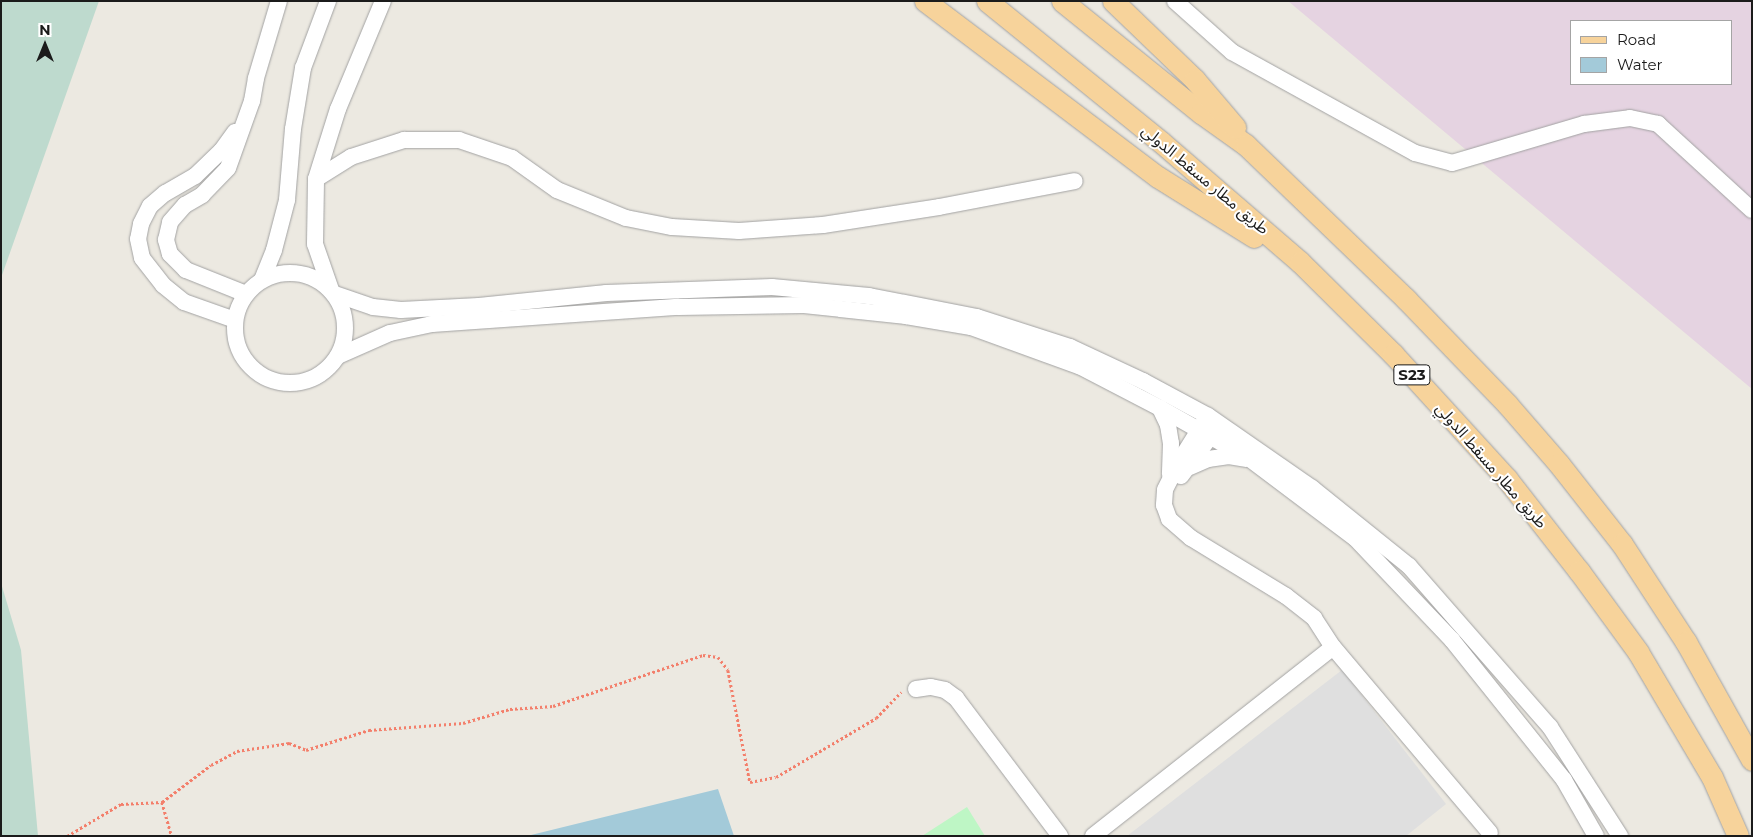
<!DOCTYPE html>
<meta charset="utf-8">
<style>
body{margin:0}
#map{position:relative;width:1753px;height:837px;overflow:hidden;background:#ece9e1;font-family:Montserrat,"Noto Sans Arabic",sans-serif}
div>[style]{position:absolute}
[style*='--x']{left:calc(var(--x)*1px);top:calc(var(--y)*1px);width:calc(var(--w)*1px);rotate:calc(var(--a)*1deg)}
.industrial>*{inset:0;background:#e5d3e1}
.wetland>*{inset:0;background:#bedace}
.park>*{inset:0;background:#bef6c5}
.parking>*{inset:0;background:#dfdfdf}
.water>*{inset:0;background:#a3cad9}
.path>*{height:2.5px;margin-top:-1.25px;transform-origin:0;background:repeating-linear-gradient(90deg,#f37f6b 0 2.5px,transparent 0 5px)}
.roads{filter:drop-shadow(0 0 1px #a2a2a2) drop-shadow(0 0 1px #a2a2a2)}
.minor>*{height:16px;margin:-8px;padding:0 8px;transform-origin:8px;border-radius:8px;background:#fff}
.minor>.ring{margin:-8px;padding:0;box-sizing:content-box;background:none;border:16px solid #fff;border-radius:50%}
.major>*{height:21px;margin:-10.5px;padding:0 10.5px;transform-origin:10.5px;border-radius:10.5px;background:#f7d39b}
span{translate:-50% -50%;white-space:nowrap;text-align:center;line-height:1.15;-webkit-text-stroke:4px #fff;paint-order:stroke}
.shield-label span{padding:1px 4px;background:#fff;border:1px solid;border-radius:4px;-webkit-text-stroke-width:0}
.shield-label{font-size:15px;color:#1b1b1b;font-weight:700}
.street-label{font-size:16px;color:#1b1b1b}
.frame{position:absolute;inset:0;border:2px solid #1b1b1b;pointer-events:none}
.legend{position:absolute;left:1570px;top:20px;width:162px;height:65px;box-sizing:border-box;background:#fff;border:1px solid #a4a4a4;margin:0;padding:6px 9px;list-style:none;font-size:15px;color:#1b1b1b}
.legend li{display:flex;align-items:center;gap:10px;height:25px}
.legend b{width:25px;border:1px solid #a4a4a4}
.north{position:absolute;left:20px;top:20px;width:50px;height:50px;-webkit-text-stroke:4px #fff;paint-order:stroke;rotate:0deg;font-size:14px;font-weight:700;line-height:20px;text-align:center;color:#1b1b1b}
.north::after{content:'';display:block;margin:auto;width:18px;height:22px;background:#1b1b1b;clip-path:polygon(50% 0,100% 100%,50% 72%,0 100%)}
</style>
<div id="map">
<div class="industrial">
<div style="clip-path:polygon(evenodd,1288px 1px,1752px 1px,1752px 389px,1288px 1px,1572px 21px,1732px 21px,1732px 84px,1572px 84px,1572px 21px)"></div>
</div>
<div class="wetland">
<div style="clip-path:polygon(1px 1px,99px 1px,1px 278px)"></div>
<div style="clip-path:polygon(1px 583px,21px 650px,38px 836px,1px 836px)"></div>
</div>
<div class="park">
<div style="clip-path:polygon(967px 807px,985px 836px,922px 836px)"></div>
</div>
<div class="parking">
<div style="clip-path:polygon(1342px 670px,1446px 804px,1406px 836px,1127px 836px)"></div>
</div>
<div class="water">
<div style="clip-path:polygon(718px 789px,734px 836px,527px 836px)"></div>
</div>
<div class="path">
<div style="--x:162;--y:802;--w:35;--a:74"></div>
<div style="--x:67;--y:836;--w:63;--a:-30.7"></div>
<div style="--x:121;--y:804;--w:41;--a:-2.8"></div>
<div style="--x:162;--y:802;--w:61;--a:-37.1"></div>
<div style="--x:211;--y:765;--w:30;--a:-28"></div>
<div style="--x:237;--y:751;--w:53;--a:-8.7"></div>
<div style="--x:289;--y:743;--w:18;--a:22"></div>
<div style="--x:306;--y:750;--w:66;--a:-17.6"></div>
<div style="--x:369;--y:730;--w:94;--a:-4.3"></div>
<div style="--x:463;--y:723;--w:49;--a:-16.6"></div>
<div style="--x:510;--y:709;--w:43;--a:-4"></div>
<div style="--x:553;--y:706;--w:158;--a:-18.8"></div>
<div style="--x:703;--y:655;--w:15;--a:8"></div>
<div style="--x:718;--y:657;--w:16;--a:52"></div>
<div style="--x:728;--y:670;--w:114;--a:78.9"></div>
<div style="--x:750;--y:782;--w:26;--a:-11"></div>
<div style="--x:776;--y:777;--w:116;--a:-30.5"></div>
<div style="--x:876;--y:718;--w:36;--a:-46"></div>
</div>
<div class="roads">
<div class="minor">
<div style="--x:1175;--y:1;--w:76;--a:41.8"></div>
<div style="--x:1232;--y:52;--w:209;--a:28.9"></div>
<div style="--x:1415;--y:153;--w:38;--a:15"></div>
<div style="--x:1452;--y:163;--w:138;--a:-16.5"></div>
<div style="--x:1584;--y:124;--w:46;--a:-7.4"></div>
<div style="--x:1630;--y:118;--w:29;--a:12"></div>
<div style="--x:1658;--y:124;--w:127;--a:42.5"></div>
<div style="--x:235;--y:132;--w:24;--a:126"></div>
<div style="--x:221;--y:151;--w:36;--a:136"></div>
<div style="--x:195;--y:176;--w:34;--a:150"></div>
<div style="--x:165;--y:193;--w:20;--a:139"></div>
<div style="--x:150;--y:206;--w:20;--a:117"></div>
<div style="--x:141;--y:224;--w:15;--a:101"></div>
<div style="--x:138;--y:239;--w:19;--a:78"></div>
<div style="--x:142;--y:258;--w:34;--a:52"></div>
<div style="--x:163;--y:285;--w:27;--a:39"></div>
<div style="--x:184;--y:302;--w:54;--a:19.4"></div>
<div style="--x:316;--y:179;--w:41;--a:-32.2"></div>
<div style="--x:351;--y:157;--w:56;--a:-17.8"></div>
<div style="--x:404;--y:140;--w:55;--a:0"></div>
<div style="--x:459;--y:140;--w:56;--a:18.8"></div>
<div style="--x:512;--y:158;--w:55;--a:35.4"></div>
<div style="--x:557;--y:190;--w:74;--a:22.1"></div>
<div style="--x:626;--y:218;--w:47;--a:11.1"></div>
<div style="--x:672;--y:227;--w:67;--a:3.4"></div>
<div style="--x:739;--y:231;--w:84;--a:-4.1"></div>
<div style="--x:823;--y:225;--w:117;--a:-8.8"></div>
<div style="--x:939;--y:207;--w:138;--a:-10.8"></div>
<div class="ring" style="left:235px;top:273px;width:94px;height:94px"></div>
<div style="--x:262;--y:280;--w:32;--a:-68"></div>
<div style="--x:274;--y:250;--w:52;--a:-75.4"></div>
<div style="--x:287;--y:200;--w:71;--a:-85.2"></div>
<div style="--x:293;--y:129;--w:62;--a:-80.7"></div>
<div style="--x:303;--y:68;--w:72;--a:-69.5"></div>
<div style="--x:331;--y:290;--w:49;--a:-109.2"></div>
<div style="--x:315;--y:244;--w:65;--a:-89.1"></div>
<div style="--x:316;--y:179;--w:73;--a:-72.6"></div>
<div style="--x:338;--y:109;--w:117;--a:-67.4"></div>
<div style="--x:246;--y:294;--w:65;--a:-158.2"></div>
<div style="--x:186;--y:270;--w:23;--a:-135"></div>
<div style="--x:170;--y:254;--w:15;--a:-106"></div>
<div style="--x:166;--y:240;--w:18;--a:-77"></div>
<div style="--x:170;--y:222;--w:23;--a:-49"></div>
<div style="--x:185;--y:205;--w:20;--a:-30"></div>
<div style="--x:202;--y:195;--w:37;--a:-46"></div>
<div style="--x:228;--y:168;--w:71;--a:-70.3"></div>
<div style="--x:252;--y:101;--w:23;--a:-80"></div>
<div style="--x:256;--y:78;--w:80;--a:-73.4"></div>
<div style="--x:335;--y:294;--w:40;--a:18.9"></div>
<div style="--x:373;--y:307;--w:28;--a:6"></div>
<div style="--x:401;--y:310;--w:78;--a:-2.9"></div>
<div style="--x:479;--y:306;--w:128;--a:-5.8"></div>
<div style="--x:606;--y:293;--w:166;--a:-2.1"></div>
<div style="--x:772;--y:287;--w:97;--a:5.3"></div>
<div style="--x:869;--y:296;--w:110;--a:11"></div>
<div style="--x:977;--y:317;--w:98;--a:17.9"></div>
<div style="--x:1070;--y:347;--w:81;--a:25"></div>
<div style="--x:1143;--y:381;--w:74;--a:28.3"></div>
<div style="--x:1208;--y:416;--w:126;--a:34.7"></div>
<div style="--x:1312;--y:488;--w:124;--a:38.8"></div>
<div style="--x:1409;--y:566;--w:214;--a:48.8"></div>
<div style="--x:1550;--y:727;--w:130;--a:57.3"></div>
<div style="--x:338;--y:356;--w:57;--a:-23.9"></div>
<div style="--x:390;--y:333;--w:43;--a:-12.1"></div>
<div style="--x:432;--y:324;--w:247;--a:-4"></div>
<div style="--x:678;--y:307;--w:126;--a:-0.9"></div>
<div style="--x:804;--y:305;--w:103;--a:6.2"></div>
<div style="--x:906;--y:316;--w:66;--a:9.6"></div>
<div style="--x:971;--y:327;--w:115;--a:19.9"></div>
<div style="--x:1079;--y:366;--w:91;--a:27.4"></div>
<div style="--x:1160;--y:408;--w:103;--a:29.5"></div>
<div style="--x:1250;--y:459;--w:131;--a:37"></div>
<div style="--x:1355;--y:538;--w:141;--a:46.4"></div>
<div style="--x:1452;--y:640;--w:179;--a:51.3"></div>
<div style="--x:1564;--y:780;--w:64;--a:60.3"></div>
<div style="--x:1160;--y:408;--w:19;--a:65"></div>
<div style="--x:1168;--y:425;--w:18;--a:81"></div>
<div style="--x:1171;--y:443;--w:31;--a:92"></div>
<div style="--x:1204;--y:422;--w:47;--a:122"></div>
<div style="--x:1179;--y:462;--w:31;--a:117"></div>
<div style="--x:1165;--y:490;--w:15;--a:94"></div>
<div style="--x:1164;--y:505;--w:15;--a:70"></div>
<div style="--x:1169;--y:519;--w:29;--a:41"></div>
<div style="--x:1191;--y:538;--w:111;--a:31.4"></div>
<div style="--x:1286;--y:596;--w:36;--a:38"></div>
<div style="--x:1314;--y:618;--w:35;--a:57"></div>
<div style="--x:1333;--y:647;--w:243;--a:49.8"></div>
<div style="--x:1190;--y:467;--w:20;--a:-24"></div>
<div style="--x:1208;--y:459;--w:21;--a:-8"></div>
<div style="--x:1229;--y:456;--w:17;--a:10"></div>
<div style="--x:1181;--y:476;--w:59;--a:-53.3"></div>
<div style="--x:916;--y:689;--w:15;--a:-8"></div>
<div style="--x:931;--y:687;--w:14;--a:12"></div>
<div style="--x:945;--y:690;--w:14;--a:36"></div>
<div style="--x:956;--y:698;--w:173;--a:53"></div>
<div style="--x:1093;--y:836;--w:305;--a:-38.2"></div>
</div>
<div class="major">
<div style="--x:925;--y:1;--w:292;--a:37.1"></div>
<div style="--x:1158;--y:177;--w:113;--a:32"></div>
<div style="--x:987;--y:1;--w:224;--a:39"></div>
<div style="--x:1161;--y:142;--w:184;--a:40.8"></div>
<div style="--x:1300;--y:262;--w:131;--a:44.7"></div>
<div style="--x:1393;--y:354;--w:169;--a:47.6"></div>
<div style="--x:1507;--y:479;--w:117;--a:52"></div>
<div style="--x:1579;--y:571;--w:100;--a:53.9"></div>
<div style="--x:1638;--y:652;--w:145;--a:59.4"></div>
<div style="--x:1712;--y:777;--w:64;--a:66.2"></div>
<div style="--x:1062;--y:1;--w:179;--a:38.9"></div>
<div style="--x:1201;--y:113;--w:55;--a:35.4"></div>
<div style="--x:1246;--y:145;--w:222;--a:43.9"></div>
<div style="--x:1406;--y:299;--w:146;--a:46.1"></div>
<div style="--x:1507;--y:404;--w:79;--a:49.1"></div>
<div style="--x:1559;--y:464;--w:102;--a:51.8"></div>
<div style="--x:1622;--y:544;--w:117;--a:56.9"></div>
<div style="--x:1686;--y:642;--w:135;--a:60.8"></div>
<div style="--x:1113;--y:1;--w:114;--a:43.9"></div>
<div style="--x:1195;--y:80;--w:62;--a:49.6"></div>
</div>
</div>
<div class="shield-label">
<span style="left:1412px;top:375px">S23</span>
</div>
<div class="street-label">
<span style="left:1205px;top:180px;rotate:40deg">طريق مطار مسقط الدولي</span>
<span style="left:1491px;top:466px;rotate:49deg">طريق مطار مسقط الدولي</span>
</div>
<div class="frame"></div>
<ul class="legend">
<li><b style="height:6px;background:#f7d39b"></b>Road</li>
<li><b style="height:14px;background:#a3cad9"></b>Water</li>
</ul>
<div class="north">N</div>
</div>
